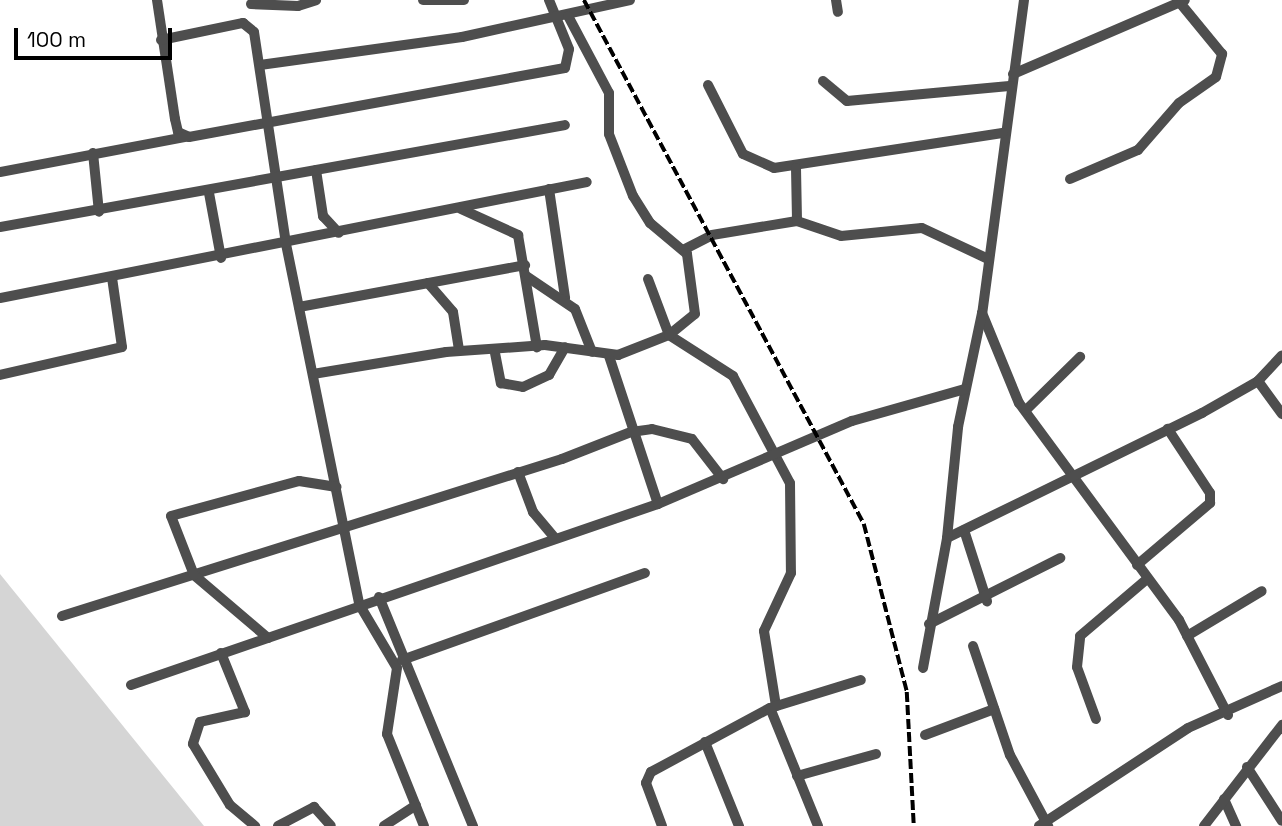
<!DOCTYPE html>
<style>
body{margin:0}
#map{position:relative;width:1282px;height:826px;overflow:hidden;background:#fff;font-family:"Space Grotesk",sans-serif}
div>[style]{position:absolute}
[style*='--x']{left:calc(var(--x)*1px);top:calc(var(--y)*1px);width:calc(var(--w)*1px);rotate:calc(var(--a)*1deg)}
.green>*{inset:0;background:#d5d5d5}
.minor>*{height:10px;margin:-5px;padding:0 5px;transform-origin:5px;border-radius:5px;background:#4e4e4e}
.rail>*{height:3.5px;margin-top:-1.75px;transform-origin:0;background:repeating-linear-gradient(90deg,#000 0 10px,transparent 0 13.5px)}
span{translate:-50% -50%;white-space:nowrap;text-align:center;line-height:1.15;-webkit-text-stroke:5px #fff;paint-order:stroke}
.scale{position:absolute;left:14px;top:28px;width:158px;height:32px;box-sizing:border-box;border:4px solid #000;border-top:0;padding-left:9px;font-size:21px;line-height:24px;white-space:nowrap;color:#000;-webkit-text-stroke:5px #fff;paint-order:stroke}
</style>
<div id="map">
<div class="green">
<div style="clip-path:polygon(0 574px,204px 826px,0 826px)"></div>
</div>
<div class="minor">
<div style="--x:157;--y:0;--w:120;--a:81.4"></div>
<div style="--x:175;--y:119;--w:13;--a:77"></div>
<div style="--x:178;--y:132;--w:12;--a:24"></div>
<div style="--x:189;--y:137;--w:382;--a:-10.4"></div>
<div style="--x:565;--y:68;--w:19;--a:-78"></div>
<div style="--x:569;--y:49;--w:53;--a:-112.2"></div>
<div style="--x:423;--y:0;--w:41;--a:0"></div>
<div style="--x:836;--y:0;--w:12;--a:81"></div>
<div style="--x:1024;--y:0;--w:316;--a:97.6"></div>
<div style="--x:982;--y:313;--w:97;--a:67.7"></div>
<div style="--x:1019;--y:403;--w:270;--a:53.6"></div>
<div style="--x:1179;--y:620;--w:107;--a:62.7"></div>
<div style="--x:251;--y:4;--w:47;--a:2.4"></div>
<div style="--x:298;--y:6;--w:19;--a:-18"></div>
<div style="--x:161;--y:40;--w:84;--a:-11.7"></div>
<div style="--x:243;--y:23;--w:14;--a:39"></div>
<div style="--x:254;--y:32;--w:214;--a:81.4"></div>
<div style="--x:286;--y:244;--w:367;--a:78.5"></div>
<div style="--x:359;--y:604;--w:74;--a:59.3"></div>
<div style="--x:397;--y:668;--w:67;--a:98.6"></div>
<div style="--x:387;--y:734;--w:99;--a:68.1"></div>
<div style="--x:260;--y:65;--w:204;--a:-7.9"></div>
<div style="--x:462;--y:37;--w:172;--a:-12.4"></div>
<div style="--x:1013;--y:74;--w:187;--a:-23.3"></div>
<div style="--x:823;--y:81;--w:31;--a:40"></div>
<div style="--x:847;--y:101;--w:163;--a:-5.3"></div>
<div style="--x:708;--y:85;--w:77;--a:63.1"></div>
<div style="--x:743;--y:154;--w:34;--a:24"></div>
<div style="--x:774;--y:168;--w:231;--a:-8.7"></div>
<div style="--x:93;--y:153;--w:59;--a:84.2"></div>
<div style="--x:796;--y:168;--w:53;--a:88.9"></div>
<div style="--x:316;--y:170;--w:47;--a:81.3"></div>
<div style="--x:323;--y:216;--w:23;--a:47"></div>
<div style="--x:0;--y:172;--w:189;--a:-10.7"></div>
<div style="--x:1070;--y:179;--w:74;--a:-23.1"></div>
<div style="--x:1138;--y:150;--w:62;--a:-48.9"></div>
<div style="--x:1179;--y:103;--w:45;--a:-35.1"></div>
<div style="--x:1216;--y:77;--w:24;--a:-75"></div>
<div style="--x:1222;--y:54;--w:65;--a:-129.4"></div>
<div style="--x:549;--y:189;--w:110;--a:81.6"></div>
<div style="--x:209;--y:193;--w:66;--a:79.5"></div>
<div style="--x:461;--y:209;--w:63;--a:24.5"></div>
<div style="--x:518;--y:235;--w:114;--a:80.4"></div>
<div style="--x:0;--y:227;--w:574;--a:-10.23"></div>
<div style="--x:683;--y:250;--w:33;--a:-27"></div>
<div style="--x:712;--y:235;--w:86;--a:-9.4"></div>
<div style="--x:797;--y:221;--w:46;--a:18.8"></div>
<div style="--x:841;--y:236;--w:81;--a:-5.6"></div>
<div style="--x:922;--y:228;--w:71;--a:25.1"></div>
<div style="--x:526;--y:276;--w:59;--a:34"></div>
<div style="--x:575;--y:309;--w:46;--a:68.4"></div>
<div style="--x:648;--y:279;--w:60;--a:69.4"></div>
<div style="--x:669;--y:335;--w:76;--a:32.6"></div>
<div style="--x:733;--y:376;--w:121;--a:62"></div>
<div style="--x:790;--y:483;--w:90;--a:89.4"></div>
<div style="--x:791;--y:573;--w:64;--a:115"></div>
<div style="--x:764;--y:631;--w:76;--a:80.9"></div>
<div style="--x:428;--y:283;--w:38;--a:49"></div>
<div style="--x:453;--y:312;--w:39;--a:81"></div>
<div style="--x:0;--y:298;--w:598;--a:-11.18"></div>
<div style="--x:299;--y:307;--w:230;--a:-10.5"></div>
<div style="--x:495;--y:353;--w:31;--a:79"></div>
<div style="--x:501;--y:383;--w:22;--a:10"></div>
<div style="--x:523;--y:387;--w:29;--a:-25"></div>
<div style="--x:549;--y:375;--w:32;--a:-60"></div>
<div style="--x:609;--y:356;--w:156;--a:71.7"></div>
<div style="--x:313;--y:374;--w:135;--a:-9.4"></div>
<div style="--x:446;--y:352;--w:99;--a:-4"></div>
<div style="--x:545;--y:345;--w:74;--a:7.8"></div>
<div style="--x:618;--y:355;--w:55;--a:-21.4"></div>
<div style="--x:669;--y:335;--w:33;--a:-39"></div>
<div style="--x:695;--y:314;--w:61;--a:-97.6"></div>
<div style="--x:687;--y:254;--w:48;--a:-140"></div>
<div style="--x:650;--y:223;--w:32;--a:-122"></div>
<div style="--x:633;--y:196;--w:66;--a:-111.2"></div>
<div style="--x:609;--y:134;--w:41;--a:-90"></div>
<div style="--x:609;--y:93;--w:87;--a:-118"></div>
<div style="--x:0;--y:375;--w:125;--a:-12.9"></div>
<div style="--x:122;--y:347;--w:70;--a:-98.2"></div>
<div style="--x:1258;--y:381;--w:41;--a:54"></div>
<div style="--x:1026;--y:410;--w:76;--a:-44.5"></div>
<div style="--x:518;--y:472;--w:43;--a:69.4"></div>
<div style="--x:533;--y:512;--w:34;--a:50"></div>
<div style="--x:964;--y:530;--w:75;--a:72.1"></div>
<div style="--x:947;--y:538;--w:284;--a:-26.1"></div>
<div style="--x:1202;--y:413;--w:64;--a:-29.7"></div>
<div style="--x:1258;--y:381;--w:35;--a:-47"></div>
<div style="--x:1137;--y:565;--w:96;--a:-40.3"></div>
<div style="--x:1210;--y:503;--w:10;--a:-90"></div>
<div style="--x:1210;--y:493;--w:77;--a:-123.3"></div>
<div style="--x:379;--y:597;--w:248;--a:67.7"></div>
<div style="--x:62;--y:616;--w:524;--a:-17.43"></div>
<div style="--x:562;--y:459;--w:74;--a:-21.4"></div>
<div style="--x:631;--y:432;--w:21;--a:-8"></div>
<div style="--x:652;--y:429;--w:41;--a:14"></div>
<div style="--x:692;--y:439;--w:51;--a:52.2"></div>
<div style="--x:929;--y:624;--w:147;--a:-26.7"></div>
<div style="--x:1187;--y:636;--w:87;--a:-31"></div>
<div style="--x:268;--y:638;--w:97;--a:-139.6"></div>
<div style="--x:194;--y:575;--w:63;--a:-111.3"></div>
<div style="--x:171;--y:516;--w:133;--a:-15.3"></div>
<div style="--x:299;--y:481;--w:38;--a:9"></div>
<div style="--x:973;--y:646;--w:115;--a:71.3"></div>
<div style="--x:1010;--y:755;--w:81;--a:61.8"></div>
<div style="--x:221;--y:653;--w:64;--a:67.9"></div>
<div style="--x:245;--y:712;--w:46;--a:167.5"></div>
<div style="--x:200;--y:722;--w:23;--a:108"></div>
<div style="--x:193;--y:744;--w:71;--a:58.8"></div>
<div style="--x:230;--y:805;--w:33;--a:40"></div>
<div style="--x:402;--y:660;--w:258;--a:-19.7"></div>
<div style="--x:923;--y:668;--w:132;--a:-79.5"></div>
<div style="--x:947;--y:538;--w:112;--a:-84.3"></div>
<div style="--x:958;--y:427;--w:116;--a:-78.1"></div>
<div style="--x:131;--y:685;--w:557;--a:-18.96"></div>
<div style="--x:658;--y:504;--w:211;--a:-23.2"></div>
<div style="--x:852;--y:421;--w:117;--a:-15.8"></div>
<div style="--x:1096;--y:719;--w:55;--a:-110.1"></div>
<div style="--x:1077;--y:667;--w:31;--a:-84"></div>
<div style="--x:1080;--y:636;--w:88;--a:-40.4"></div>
<div style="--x:925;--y:735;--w:74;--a:-20.6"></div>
<div style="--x:705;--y:742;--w:91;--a:68"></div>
<div style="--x:1247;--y:767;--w:64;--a:57.1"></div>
<div style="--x:797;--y:776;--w:82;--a:-15.6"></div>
<div style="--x:1224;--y:799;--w:30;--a:66"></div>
<div style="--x:278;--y:826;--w:41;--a:-27.8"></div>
<div style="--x:314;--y:807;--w:25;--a:48"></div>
<div style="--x:384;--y:826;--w:38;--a:-33"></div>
<div style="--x:662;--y:826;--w:46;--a:-110.4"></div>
<div style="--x:646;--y:783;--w:12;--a:-66"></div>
<div style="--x:651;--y:772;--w:135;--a:-28.3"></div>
<div style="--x:818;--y:826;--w:127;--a:-112.1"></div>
<div style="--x:770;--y:708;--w:95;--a:-17.1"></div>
<div style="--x:1039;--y:826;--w:178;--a:-33.3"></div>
<div style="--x:1188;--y:728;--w:103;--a:-24.1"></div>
<div style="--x:1204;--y:826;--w:128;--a:-52.3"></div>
</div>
<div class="rail">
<div style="--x:584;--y:0;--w:594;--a:61.88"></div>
<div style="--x:864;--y:524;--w:173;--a:75.6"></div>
<div style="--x:907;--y:692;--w:134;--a:87"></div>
</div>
<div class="scale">100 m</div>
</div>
